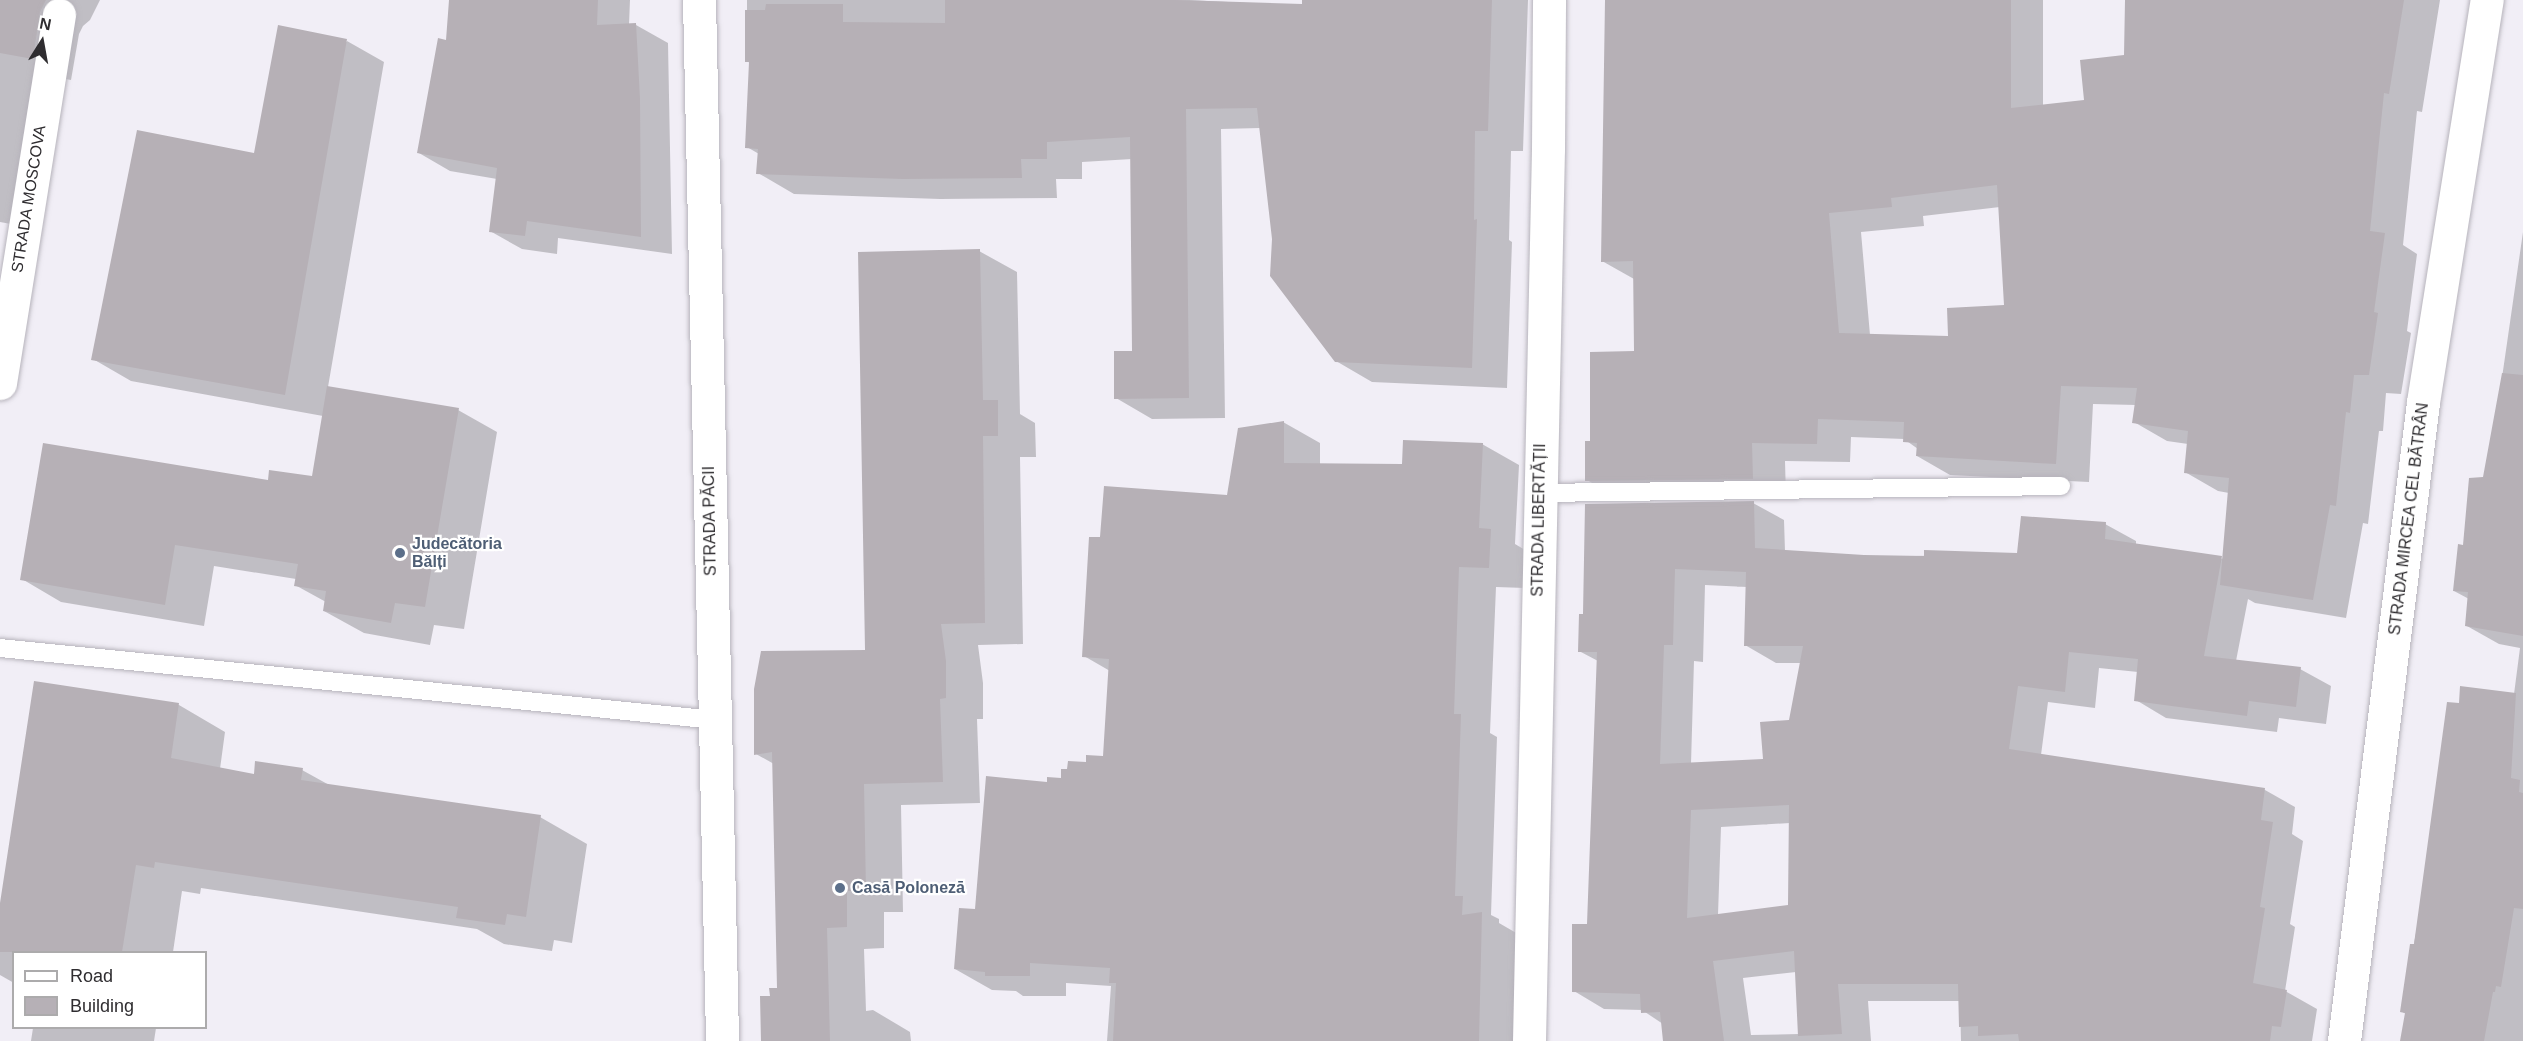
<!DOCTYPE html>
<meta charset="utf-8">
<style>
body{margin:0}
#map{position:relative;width:2523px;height:1041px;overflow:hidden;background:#f1eef6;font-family:Arial,sans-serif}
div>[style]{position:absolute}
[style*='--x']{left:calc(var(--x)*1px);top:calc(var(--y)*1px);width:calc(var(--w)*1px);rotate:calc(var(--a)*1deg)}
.shadow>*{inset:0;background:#0003}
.building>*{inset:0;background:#b6b0b6}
.roads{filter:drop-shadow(0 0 2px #b6b3bb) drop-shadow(0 0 2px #b6b3bb)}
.service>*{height:18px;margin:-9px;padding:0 9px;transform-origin:9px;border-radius:9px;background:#fff}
.minor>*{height:33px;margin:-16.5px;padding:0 16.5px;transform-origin:16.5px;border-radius:16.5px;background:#fff}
.dots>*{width:16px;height:16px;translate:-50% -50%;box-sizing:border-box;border:3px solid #fff;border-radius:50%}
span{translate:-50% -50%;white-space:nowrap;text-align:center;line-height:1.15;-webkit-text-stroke:4.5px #fff;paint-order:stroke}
.street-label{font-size:16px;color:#2f2d30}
.service-label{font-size:16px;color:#4e5e75;font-weight:700}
.left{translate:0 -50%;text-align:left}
.legend{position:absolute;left:12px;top:951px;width:195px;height:78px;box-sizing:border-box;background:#fff;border:2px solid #acabac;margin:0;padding:8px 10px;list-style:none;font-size:18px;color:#2f2d30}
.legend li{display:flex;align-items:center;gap:12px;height:30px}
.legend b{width:30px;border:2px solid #acabac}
.north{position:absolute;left:12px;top:12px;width:60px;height:60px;-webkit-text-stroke:4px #fff;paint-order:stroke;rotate:11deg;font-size:16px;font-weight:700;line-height:24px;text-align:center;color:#2f2d30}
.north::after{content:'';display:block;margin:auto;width:21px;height:27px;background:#2f2d30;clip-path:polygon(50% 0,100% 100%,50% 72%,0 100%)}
</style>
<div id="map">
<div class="shadow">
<div style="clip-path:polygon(0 0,100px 0,90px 20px,83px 26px,79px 34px,71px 80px,41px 74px,11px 224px,0 222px)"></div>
<div style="clip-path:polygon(450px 0,630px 0,629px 25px,636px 25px,668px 43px,672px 254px,558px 238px,557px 254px,522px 249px,490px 231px,497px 179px,450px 171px,419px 153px,447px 41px)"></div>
<div style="clip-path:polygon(747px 0,1189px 0,1304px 6px,1304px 0,1528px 0,1523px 151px,1511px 151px,1509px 240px,1512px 242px,1507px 388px,1372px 382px,1336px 361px,1274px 239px,1260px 128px,1221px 129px,1225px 418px,1152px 419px,1116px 398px,1133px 353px,1132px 159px,1082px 162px,1082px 179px,1056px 179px,1057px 198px,940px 199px,794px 194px,758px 173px,759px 154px,747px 147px,751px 64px,747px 61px)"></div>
<div style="clip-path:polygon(evenodd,1606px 0,2043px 0,2043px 106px,2086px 101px,2126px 57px,2127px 0,2440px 0,2422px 112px,2417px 111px,2403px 245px,2417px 254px,2407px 331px,2411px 333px,2401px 394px,2386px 393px,2383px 431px,2379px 431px,2368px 524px,2363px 523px,2346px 618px,2255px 603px,2248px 599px,2236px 661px,2300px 669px,2331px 686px,2326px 724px,2279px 718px,2277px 732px,2166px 718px,2136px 700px,2138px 672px,2099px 668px,2095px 708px,2048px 702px,2041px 755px,2265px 790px,2295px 807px,2292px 834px,2303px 841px,2290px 924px,2295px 927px,2285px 991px,2317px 1009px,2312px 1041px,1961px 1041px,1960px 1001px,1868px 1001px,1871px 1041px,1664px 1041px,1663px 1024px,1642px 1010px,1604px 1009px,1574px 991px,1589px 926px,1598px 661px,1579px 651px,1581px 616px,1753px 503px,1784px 520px,1785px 551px,1864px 557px,2018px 554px,2105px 524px,2136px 541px,2136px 545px,2224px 559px,2229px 493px,2218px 491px,2185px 472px,2188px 444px,2167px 441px,2134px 422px,2136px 405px,2093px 404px,2089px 482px,1950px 475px,1917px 456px,1918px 449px,1904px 439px,1851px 437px,1850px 462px,1785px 461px,1786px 497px,1620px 499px,1587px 480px,1592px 442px,1635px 352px,1634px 279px,1602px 261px,1606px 0,2000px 207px,2006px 306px,1950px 337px,1870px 335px,1861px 232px,1924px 226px,1923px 216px,2000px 207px,1606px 0,1705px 585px,1747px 587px,1745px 645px,1776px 663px,1801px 663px,1790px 722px,1764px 760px,1691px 764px,1694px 661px,1703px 662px,1705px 585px,1606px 0,1790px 823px,1789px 906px,1718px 915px,1721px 827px,1790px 823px,1606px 0,1796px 972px,1799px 1034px,1751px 1035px,1743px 978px,1796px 972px)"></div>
<div style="clip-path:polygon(347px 41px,384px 62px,328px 387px,458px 410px,497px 432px,464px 629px,434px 625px,430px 645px,364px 633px,324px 611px,326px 602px,295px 585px,296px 579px,214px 566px,204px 626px,61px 602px,22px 579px,269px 482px,313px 478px,323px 416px,131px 381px,93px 359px)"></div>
<div style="clip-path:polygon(2523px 232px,2523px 1041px,2401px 1041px,2406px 1014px,2401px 1011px,2460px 704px,2514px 694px,2520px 648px,2499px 644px,2467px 626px,2469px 599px,2454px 591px,2491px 454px)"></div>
<div style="clip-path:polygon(979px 251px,1017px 272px,1020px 414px,1035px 423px,1036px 457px,1020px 457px,1023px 644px,978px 645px,983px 683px,983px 719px,977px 719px,980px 803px,901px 805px,903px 912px,884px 912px,884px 948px,864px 949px,866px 1011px,873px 1010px,910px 1032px,911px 1041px,762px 1041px,771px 997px,779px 989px,774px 764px,756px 754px,867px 652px)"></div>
<div style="clip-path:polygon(1283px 422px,1320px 443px,1320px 465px,1403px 466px,1482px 444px,1519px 465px,1515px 544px,1527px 551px,1525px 588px,1496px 587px,1490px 733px,1497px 737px,1491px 915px,1499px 919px,1499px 923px,1518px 934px,1515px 1041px,1107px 1041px,1111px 986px,1066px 983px,1066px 996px,1023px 996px,1016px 991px,992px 990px,955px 969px,977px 910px,1062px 780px,1087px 763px,1105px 758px,1110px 671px,1084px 656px,1101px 539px,1229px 497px)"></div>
<div style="clip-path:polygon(35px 683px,179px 705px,225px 732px,220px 769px,255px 775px,302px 770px,331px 786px,540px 817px,587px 844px,572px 943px,554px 940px,552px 951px,504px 944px,477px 929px,201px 888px,200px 894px,182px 891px,173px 952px,14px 952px,14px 983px,0 975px,0 913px)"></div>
<div style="clip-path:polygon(33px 1028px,156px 1028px,154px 1041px,31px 1041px)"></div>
</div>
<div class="building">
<div style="clip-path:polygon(0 0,46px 0,40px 12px,33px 59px,0 53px)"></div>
<div style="clip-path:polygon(449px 0,598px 0,597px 25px,636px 23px,640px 99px,641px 237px,527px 221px,525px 236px,489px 232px,497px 168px,417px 153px,438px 38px,446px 40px)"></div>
<div style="clip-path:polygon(945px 0,1175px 0,1302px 4px,1302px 0,1492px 0,1488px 131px,1475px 131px,1474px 220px,1477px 219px,1472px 368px,1335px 362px,1270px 276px,1272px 239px,1257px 108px,1186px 109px,1189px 398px,1114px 399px,1114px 351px,1132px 351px,1130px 137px,1047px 142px,1047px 159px,1021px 159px,1022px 178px,903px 179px,756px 174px,758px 149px,745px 148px,749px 62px,745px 62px,745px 10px,765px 10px,766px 4px,843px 4px,843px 22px,945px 23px)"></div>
<div style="clip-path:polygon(evenodd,1605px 0,2011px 0,2011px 108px,2084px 100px,2080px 60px,2124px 55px,2125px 0,2404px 0,2389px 94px,2384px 93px,2370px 231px,2385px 233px,2374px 312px,2378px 313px,2369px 375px,2354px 375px,2350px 413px,2346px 412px,2336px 506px,2330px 505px,2313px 600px,2220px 585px,2229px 478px,2184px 473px,2188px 431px,2132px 423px,2137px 388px,2061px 386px,2056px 464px,1916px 456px,1917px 443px,1903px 442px,1904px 422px,1818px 419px,1817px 444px,1752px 443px,1753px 479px,1585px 481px,1585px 441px,1590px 441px,1590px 352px,1634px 351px,1633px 261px,1601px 262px,1605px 0,1997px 185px,2004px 305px,1947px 308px,1948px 336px,1839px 333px,1829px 213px,1892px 207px,1891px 198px,1997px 185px)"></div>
<div style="clip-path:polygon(278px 25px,347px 39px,285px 395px,91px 360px,137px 130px,254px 153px)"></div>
<div style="clip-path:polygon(980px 249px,983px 400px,998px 400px,998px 436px,983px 436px,985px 623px,941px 624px,946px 661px,946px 698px,940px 699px,943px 782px,864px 784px,866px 891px,847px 891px,847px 927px,827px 928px,830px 1041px,761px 1041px,760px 996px,770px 996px,769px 988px,777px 988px,772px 752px,754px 755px,754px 689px,761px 651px,865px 650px,858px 252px)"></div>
<div style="clip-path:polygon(2502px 373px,2523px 375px,2523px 636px,2465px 626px,2468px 592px,2453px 591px,2458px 544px,2463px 545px,2469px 478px,2483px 477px)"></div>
<div style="clip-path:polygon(327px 386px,459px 408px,425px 607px,395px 603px,391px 623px,323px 611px,326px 591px,294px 586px,298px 564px,175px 545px,165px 605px,20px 580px,43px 443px,268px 480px,269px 470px,312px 476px)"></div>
<div style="clip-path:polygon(1284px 421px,1284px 463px,1402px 464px,1403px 440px,1483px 443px,1479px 528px,1491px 529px,1489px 568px,1459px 567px,1454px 714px,1461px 714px,1455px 896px,1463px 896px,1462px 915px,1482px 912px,1479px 1041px,1113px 1041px,1116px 983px,1109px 983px,1110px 968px,1030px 963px,1030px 976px,985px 976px,985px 972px,954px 969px,959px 908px,975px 909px,986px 776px,1047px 782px,1047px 777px,1061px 778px,1061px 769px,1067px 769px,1068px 761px,1086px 762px,1086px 755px,1103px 756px,1109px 659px,1082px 657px,1089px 537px,1100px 537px,1104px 486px,1227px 495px,1238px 428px)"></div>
<div style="clip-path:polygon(evenodd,1754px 501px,1755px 548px,1864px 555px,1924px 556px,1924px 550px,2017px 553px,2021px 516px,2106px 522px,2105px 539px,2222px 556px,2204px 656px,2301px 667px,2296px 707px,2249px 701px,2247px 716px,2134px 701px,2138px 659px,2069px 652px,2065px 692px,2018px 686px,2009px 749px,2265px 788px,2261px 820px,2273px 822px,2260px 907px,2265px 908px,2253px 983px,2287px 990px,2281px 1027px,2272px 1026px,2270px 1041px,2019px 1041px,2018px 1034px,1978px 1036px,1978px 1026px,1959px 1027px,1958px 984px,1838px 984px,1842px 1034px,1798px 1036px,1794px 951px,1713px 961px,1724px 1041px,1663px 1041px,1660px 1012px,1641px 1013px,1640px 994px,1572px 992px,1572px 924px,1587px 924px,1597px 652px,1578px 652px,1579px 614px,1583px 614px,1585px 504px,1754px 501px,1675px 569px,1746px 572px,1744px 646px,1803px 646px,1789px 720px,1760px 722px,1763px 759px,1660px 764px,1664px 645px,1673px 645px,1675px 569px,1754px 501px,1789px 805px,1788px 905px,1687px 918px,1691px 810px,1789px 805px)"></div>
<div style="clip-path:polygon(34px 681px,179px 703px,171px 758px,254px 774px,255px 761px,303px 768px,301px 780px,541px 815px,526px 917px,507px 914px,505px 925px,456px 918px,458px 907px,155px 862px,154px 868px,136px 865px,122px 952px,0 952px,0 903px)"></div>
<div style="clip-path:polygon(2460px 686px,2516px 693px,2511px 778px,2520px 780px,2519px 792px,2523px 793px,2523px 909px,2514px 908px,2501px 987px,2496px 986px,2495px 992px,2493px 992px,2484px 1041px,2400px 1041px,2405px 1013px,2400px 1012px,2410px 944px,2414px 944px,2447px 702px,2459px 703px)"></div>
</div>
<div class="roads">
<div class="service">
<div style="--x:1539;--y:493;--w:522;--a:-0.77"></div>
<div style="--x:0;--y:648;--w:719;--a:5.75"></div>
</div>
<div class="minor">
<div style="--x:699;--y:0;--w:1041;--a:88.73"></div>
<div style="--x:0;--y:383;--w:373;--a:-80.9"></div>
<div style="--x:1529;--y:1041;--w:892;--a:-88.78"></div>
<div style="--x:1548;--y:149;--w:149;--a:-89.6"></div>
<div style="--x:2344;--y:1041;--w:644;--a:-82.95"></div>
<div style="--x:2423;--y:402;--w:407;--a:-81"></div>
</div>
</div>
<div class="dots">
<div style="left:400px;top:553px;background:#5c6f8a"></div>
<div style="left:840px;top:888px;background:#5c6f8a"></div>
</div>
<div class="street-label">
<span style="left:29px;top:199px;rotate:-81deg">STRADA MOSCOVA</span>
<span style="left:2409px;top:519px;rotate:-83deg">STRADA MIRCEA CEL BĂTRÂN</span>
<span style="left:1539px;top:520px;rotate:-89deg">STRADA LIBERTĂȚII</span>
<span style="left:710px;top:521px;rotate:-91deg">STRADA PĂCII</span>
</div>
<div class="service-label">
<span class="left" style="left:412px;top:553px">Judecătoria<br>Bălți</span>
<span class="left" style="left:852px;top:888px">Casā Polonezā</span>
</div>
<ul class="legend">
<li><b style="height:8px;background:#fff"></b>Road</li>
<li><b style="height:16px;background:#b6b0b6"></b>Building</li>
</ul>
<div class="north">N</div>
</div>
